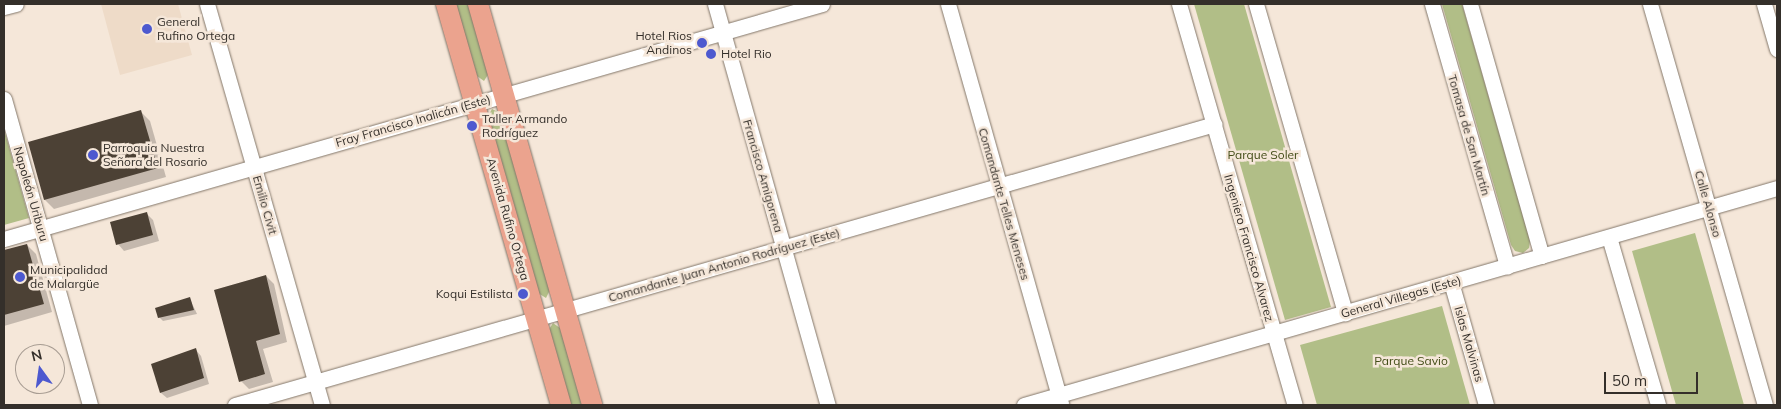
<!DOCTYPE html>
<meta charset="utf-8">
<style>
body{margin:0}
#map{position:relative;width:1781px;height:409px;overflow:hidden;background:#f5e7d9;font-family:Mulish,sans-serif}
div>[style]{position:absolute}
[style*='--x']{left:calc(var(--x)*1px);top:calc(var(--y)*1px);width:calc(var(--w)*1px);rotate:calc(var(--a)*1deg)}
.built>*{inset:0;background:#eedbc8}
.green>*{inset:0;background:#b1be87}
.shadow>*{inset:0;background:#0003}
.building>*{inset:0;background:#4c4135}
.roads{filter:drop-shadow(0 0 1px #83776a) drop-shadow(0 0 1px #83776a)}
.minor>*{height:15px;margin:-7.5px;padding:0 7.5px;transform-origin:7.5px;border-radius:7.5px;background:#fff}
.major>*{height:20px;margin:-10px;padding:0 10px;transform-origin:10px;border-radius:10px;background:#eba38e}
.dots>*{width:14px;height:14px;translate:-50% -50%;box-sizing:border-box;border:2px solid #f5e7d9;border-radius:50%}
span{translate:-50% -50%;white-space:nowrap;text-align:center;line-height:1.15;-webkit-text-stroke:5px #f5e7d9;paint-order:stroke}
.poi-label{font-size:12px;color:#342f2a}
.left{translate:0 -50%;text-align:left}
.right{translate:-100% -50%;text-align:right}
.street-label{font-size:12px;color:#342f2a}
.park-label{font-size:12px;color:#434d18}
.frame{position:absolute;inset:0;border:5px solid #342f2a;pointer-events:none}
.north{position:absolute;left:15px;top:344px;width:50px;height:50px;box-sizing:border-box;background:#f5e7d9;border:1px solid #a89d93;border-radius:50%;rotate:346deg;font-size:14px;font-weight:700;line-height:20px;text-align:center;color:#342f2a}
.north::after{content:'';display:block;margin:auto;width:18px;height:22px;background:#4d59cf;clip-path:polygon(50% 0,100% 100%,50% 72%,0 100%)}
.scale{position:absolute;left:1604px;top:372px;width:94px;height:22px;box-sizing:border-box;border:2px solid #342f2a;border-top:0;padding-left:6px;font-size:15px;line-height:18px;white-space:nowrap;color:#342f2a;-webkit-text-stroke:4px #f5e7d9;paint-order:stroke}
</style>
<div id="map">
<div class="built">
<div style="clip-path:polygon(101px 4px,178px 4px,192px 55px,120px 75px)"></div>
</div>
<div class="green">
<div style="clip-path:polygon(456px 4px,469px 4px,489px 73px,484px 81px,477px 76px)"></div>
<div style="clip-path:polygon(1194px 4px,1244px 4px,1331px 307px,1285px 320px)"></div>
<div style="clip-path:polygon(1442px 4px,1462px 4px,1530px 241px,1529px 248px,1523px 253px,1515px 251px,1511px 245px)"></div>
<div style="clip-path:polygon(492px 109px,500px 113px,550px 290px,546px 298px,538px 293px,488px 116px)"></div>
<div style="clip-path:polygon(4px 129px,29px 218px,4px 225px)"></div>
<div style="clip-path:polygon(1695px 233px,1744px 405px,1676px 405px,1632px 251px)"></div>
<div style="clip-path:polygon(1442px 306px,1470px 405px,1317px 405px,1300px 345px)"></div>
<div style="clip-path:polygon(553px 323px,560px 328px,582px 405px,569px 405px,548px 331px)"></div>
</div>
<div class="shadow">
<div style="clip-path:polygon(141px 112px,150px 121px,166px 177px,54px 209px,45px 200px,29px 143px)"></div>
<div style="clip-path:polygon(146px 213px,153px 220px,159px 241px,124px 251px,118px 244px)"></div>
<div style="clip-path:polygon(27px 245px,36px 254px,52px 312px,4px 326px,4px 252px)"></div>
<div style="clip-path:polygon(266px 276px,274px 284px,287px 342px,263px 349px,273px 382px,249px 389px,241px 381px)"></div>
<div style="clip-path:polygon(190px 299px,197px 314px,163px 321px,159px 317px)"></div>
<div style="clip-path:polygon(196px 350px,201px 356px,209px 384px,167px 398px,161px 393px)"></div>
</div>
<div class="building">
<div style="clip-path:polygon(141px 110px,158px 168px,44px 200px,28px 142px)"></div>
<div style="clip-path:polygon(147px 212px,153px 235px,116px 245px,110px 222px)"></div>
<div style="clip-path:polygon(27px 244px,44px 304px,4px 315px,4px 250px)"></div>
<div style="clip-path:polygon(266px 275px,280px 334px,256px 341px,265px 374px,239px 382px,214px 290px)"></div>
<div style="clip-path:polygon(190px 297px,194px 310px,158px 318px,155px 308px)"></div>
<div style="clip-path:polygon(196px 348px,204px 378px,160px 393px,151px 364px)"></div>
</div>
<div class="roads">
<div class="minor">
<div style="--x:207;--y:4;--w:417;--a:74"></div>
<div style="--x:715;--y:4;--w:417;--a:74.3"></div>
<div style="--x:948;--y:4;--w:416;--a:74.2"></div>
<div style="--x:1179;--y:4;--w:417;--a:73.9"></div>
<div style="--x:1256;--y:4;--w:322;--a:73.9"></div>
<div style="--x:1432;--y:4;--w:273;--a:74"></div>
<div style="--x:1470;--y:4;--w:262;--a:74.1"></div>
<div style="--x:1650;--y:4;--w:417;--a:74"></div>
<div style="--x:1764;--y:4;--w:47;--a:73.9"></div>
<div style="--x:4;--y:7;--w:12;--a:-14"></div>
<div style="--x:4;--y:99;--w:318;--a:74.3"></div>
<div style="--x:1609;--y:237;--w:175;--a:73.7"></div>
<div style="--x:4;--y:239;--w:851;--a:-16.03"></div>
<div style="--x:1451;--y:282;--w:128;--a:74.1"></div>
<div style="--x:235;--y:405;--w:1019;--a:-16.01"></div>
<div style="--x:1024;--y:405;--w:784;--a:-16.08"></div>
</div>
<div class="major">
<div style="--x:446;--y:4;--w:417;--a:74"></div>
<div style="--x:478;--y:4;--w:417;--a:74.1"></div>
</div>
</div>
<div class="dots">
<div style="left:147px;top:29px;background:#4d59cf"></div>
<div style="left:702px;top:43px;background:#4d59cf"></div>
<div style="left:711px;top:54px;background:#4d59cf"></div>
<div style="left:472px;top:126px;background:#4d59cf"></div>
<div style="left:93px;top:155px;background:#4d59cf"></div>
<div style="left:20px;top:277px;background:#4d59cf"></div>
<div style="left:523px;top:294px;background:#4d59cf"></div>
</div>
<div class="poi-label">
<span class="left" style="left:157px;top:29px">General<br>Rufino Ortega</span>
<span class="right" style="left:692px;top:43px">Hotel Rios<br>Andinos</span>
<span class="left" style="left:721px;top:54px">Hotel Rio</span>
<span class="left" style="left:482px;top:126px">Taller Armando<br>Rodríguez</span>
<span class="left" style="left:103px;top:155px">Parroquia Nuestra<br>Señora del Rosario</span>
<span class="left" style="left:30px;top:277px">Municipalidad<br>de Malargüe</span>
<span class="right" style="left:513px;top:294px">Koqui Estilista</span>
</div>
<div class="street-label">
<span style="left:413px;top:121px;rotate:-16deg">Fray Francisco Inalicán (Este)</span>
<span style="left:1469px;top:135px;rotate:74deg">Tomasa de San Martín</span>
<span style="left:763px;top:176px;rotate:74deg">Francisco Amigorena</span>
<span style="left:31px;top:194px;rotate:74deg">Napoleón Uriburu</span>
<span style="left:1004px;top:204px;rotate:74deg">Comandante Telles Meneses</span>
<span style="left:1708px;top:204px;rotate:74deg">Calle Alonso</span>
<span style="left:265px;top:205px;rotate:74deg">Emilio Civit</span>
<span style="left:508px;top:219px;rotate:74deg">Avenida Rufino Ortega</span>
<span style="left:1249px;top:248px;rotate:74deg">Ingeniero Francisco Alvarez</span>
<span style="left:724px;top:265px;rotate:-16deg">Comandante Juan Antonio Rodríguez (Este)</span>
<span style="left:1401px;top:297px;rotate:-16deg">General Villegas (Este)</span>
<span style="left:1469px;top:344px;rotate:74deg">Islas Malvinas</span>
</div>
<div class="park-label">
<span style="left:1263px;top:155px">Parque Soler</span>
<span style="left:1411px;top:361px">Parque Savio</span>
</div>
<div class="frame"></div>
<div class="north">N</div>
<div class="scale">50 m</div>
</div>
